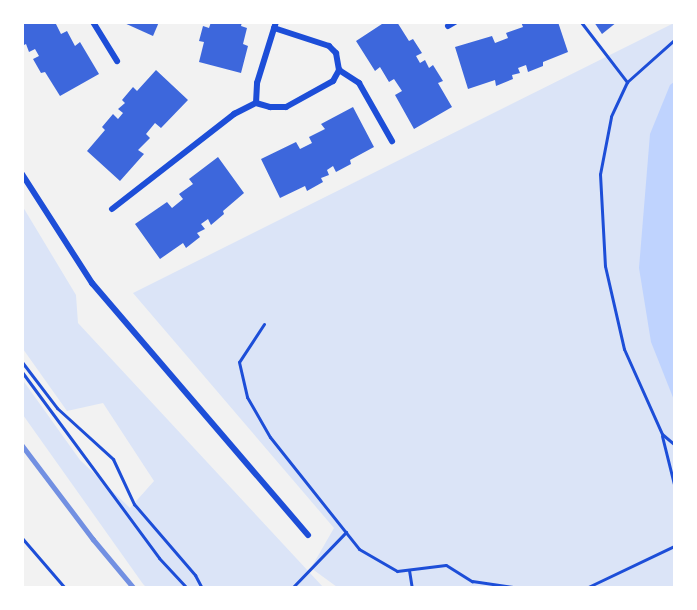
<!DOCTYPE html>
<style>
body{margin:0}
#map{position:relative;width:697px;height:610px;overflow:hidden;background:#f2f2f2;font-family:Bitter,serif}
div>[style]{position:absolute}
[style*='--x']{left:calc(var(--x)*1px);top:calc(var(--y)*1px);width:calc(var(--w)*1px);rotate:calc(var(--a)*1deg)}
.green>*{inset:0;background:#dbe4f7}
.water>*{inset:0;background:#bfd3fe}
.building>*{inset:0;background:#3d67dc}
.path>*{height:3px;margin:-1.5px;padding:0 1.5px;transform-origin:1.5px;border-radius:1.5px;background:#1d4ed8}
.service>*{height:3px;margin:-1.5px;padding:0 1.5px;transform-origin:1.5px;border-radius:1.5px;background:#1d4ed8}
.minor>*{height:6px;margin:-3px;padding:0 3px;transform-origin:3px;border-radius:3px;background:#1d4ed8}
.rail>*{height:4.5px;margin:-2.25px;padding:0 2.25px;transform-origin:2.25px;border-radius:2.25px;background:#7290e2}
span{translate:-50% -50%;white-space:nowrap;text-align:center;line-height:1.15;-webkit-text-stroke:4.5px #fff;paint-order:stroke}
.frame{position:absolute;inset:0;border:24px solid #fff;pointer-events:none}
</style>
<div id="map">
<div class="green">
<div style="clip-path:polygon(674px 23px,674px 587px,337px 587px,311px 568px,334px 528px,133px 293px)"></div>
<div style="clip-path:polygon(23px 207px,76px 295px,78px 323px,323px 587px,146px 587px,143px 584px,23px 415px,22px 379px,80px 460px,130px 508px,154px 481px,103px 403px,67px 411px,23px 349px)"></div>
</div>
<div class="water">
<div style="clip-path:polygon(674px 82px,674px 400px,651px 342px,639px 268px,650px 134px,670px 85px)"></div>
</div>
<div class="building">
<div style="clip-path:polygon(22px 22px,55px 22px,61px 34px,67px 31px,75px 46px,80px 42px,99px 74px,60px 96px,45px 72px,41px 73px,33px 59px,39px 56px,35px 49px,29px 52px,26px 44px,22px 46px)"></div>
<div style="clip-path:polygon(122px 22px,159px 22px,153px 36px)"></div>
<div style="clip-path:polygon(211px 22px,242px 22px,241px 26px,247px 28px,243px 44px,248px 46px,241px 73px,199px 62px,204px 42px,199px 41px,203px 26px,209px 28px)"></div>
<div style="clip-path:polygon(385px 22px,397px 22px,409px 41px,413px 39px,422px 53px,416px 56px,420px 63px,425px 60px,429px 68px,433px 65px,443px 81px,438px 83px,452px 107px,414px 129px,395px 95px,402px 91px,394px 79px,389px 82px,380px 67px,375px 71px,356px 41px)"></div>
<div style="clip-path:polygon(521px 22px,558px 22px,568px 52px,543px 62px,543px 66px,528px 72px,526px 65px,518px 68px,520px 73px,512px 75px,513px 79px,496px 86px,495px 80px,468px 89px,455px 47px,492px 36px,495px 43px,508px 38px,506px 33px,523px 27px)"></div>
<div style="clip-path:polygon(594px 22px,617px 22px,602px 34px)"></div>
<div style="clip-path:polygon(156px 70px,188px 100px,161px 128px,155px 123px,146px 134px,150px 138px,138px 150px,144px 154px,120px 181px,87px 151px,105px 130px,102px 127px,113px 114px,118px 119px,123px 113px,118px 109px,125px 103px,122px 100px,133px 87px,137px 91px)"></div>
<div style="clip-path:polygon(353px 107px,374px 147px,350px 160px,351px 164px,336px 172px,333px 166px,327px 170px,329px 175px,321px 178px,323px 182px,307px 191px,305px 186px,280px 198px,261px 159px,296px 142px,300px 149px,312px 143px,309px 137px,325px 129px,321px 124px)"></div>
<div style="clip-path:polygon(218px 157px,244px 193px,223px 211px,224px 214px,211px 225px,208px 219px,201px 224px,205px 229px,197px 233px,200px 237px,186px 248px,183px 243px,160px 259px,135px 224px,167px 202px,172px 208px,183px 199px,179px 194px,193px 184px,189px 179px)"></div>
</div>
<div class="path">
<div style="--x:581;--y:22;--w:76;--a:52.5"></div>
<div style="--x:627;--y:82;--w:38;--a:115"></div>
<div style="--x:611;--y:117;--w:58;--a:100.9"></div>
<div style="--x:600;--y:174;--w:92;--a:86.9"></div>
<div style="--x:605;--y:266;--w:85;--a:77.1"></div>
<div style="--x:624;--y:349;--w:93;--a:65.9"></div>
<div style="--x:662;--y:434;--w:16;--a:40"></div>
<div style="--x:627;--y:82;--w:63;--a:-41.8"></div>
<div style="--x:264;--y:324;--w:45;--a:123.3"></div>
<div style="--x:239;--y:362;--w:36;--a:77"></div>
<div style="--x:247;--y:397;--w:46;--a:60.1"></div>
<div style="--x:270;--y:437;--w:143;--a:51.5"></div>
<div style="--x:359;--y:549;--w:44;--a:30.1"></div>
<div style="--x:397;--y:571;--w:49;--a:-7"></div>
<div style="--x:446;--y:565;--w:31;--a:32"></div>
<div style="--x:472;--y:581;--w:49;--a:8.3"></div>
<div style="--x:22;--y:362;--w:58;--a:52.7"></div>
<div style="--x:57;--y:408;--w:76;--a:42.3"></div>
<div style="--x:113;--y:459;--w:50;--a:65"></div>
<div style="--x:134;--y:504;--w:94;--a:49.3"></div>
<div style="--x:195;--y:575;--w:15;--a:62"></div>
<div style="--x:22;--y:372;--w:231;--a:53.6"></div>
<div style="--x:159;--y:558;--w:41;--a:47"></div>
<div style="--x:662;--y:436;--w:49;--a:76"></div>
<div style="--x:409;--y:570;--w:18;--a:81"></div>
<div style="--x:292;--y:588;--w:78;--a:-46"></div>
<div style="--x:586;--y:588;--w:98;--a:-25.5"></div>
</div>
<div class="service">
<div style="--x:22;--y:538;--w:66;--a:49.3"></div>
</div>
<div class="minor">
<div style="--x:93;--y:22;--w:46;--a:58.4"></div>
<div style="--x:448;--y:26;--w:8;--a:-30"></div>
<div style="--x:274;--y:28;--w:58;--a:18.1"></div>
<div style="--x:329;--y:46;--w:10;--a:45"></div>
<div style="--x:336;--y:53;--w:17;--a:80"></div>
<div style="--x:339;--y:70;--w:24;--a:33"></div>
<div style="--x:359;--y:83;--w:67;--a:60.4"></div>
<div style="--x:256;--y:103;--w:20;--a:-87"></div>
<div style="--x:257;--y:83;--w:64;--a:-72.7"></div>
<div style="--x:22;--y:174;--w:130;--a:57.3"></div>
<div style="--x:92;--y:283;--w:332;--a:49.4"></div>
<div style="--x:112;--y:209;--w:155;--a:-37.9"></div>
<div style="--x:234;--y:114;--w:25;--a:-27"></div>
<div style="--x:256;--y:103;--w:15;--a:16"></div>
<div style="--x:270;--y:107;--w:16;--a:0"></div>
<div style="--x:286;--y:107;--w:54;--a:-29"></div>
<div style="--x:333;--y:81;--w:13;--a:-61"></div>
</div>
<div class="rail">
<div style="--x:22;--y:445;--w:118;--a:52.9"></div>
<div style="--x:93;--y:539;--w:64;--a:50.1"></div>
</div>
<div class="frame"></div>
</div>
